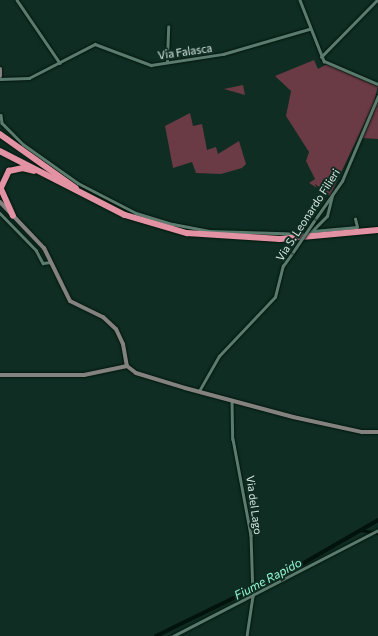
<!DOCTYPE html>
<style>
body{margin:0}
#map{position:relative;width:378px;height:636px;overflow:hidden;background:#0f2d23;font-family:Commissioner,sans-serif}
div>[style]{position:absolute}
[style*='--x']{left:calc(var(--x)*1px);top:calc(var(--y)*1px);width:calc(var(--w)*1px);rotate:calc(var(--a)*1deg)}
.green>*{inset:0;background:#6a3a45}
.canal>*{height:2.5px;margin:-1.25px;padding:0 1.25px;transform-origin:1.25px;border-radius:1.25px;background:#02130d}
.river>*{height:4px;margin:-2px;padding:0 2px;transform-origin:2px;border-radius:2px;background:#02130d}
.roads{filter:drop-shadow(0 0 1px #00150c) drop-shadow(0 0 1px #00150c)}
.street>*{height:2.5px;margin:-1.25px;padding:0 1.25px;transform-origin:1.25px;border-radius:1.25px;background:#5b7b6f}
.secondary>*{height:4px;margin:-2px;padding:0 2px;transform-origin:2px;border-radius:2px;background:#84827f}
.highway>*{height:5.5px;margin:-2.75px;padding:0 2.75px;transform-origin:2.75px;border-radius:2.75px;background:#e292a3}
.bridges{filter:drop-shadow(0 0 1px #00150c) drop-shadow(0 0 1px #00150c)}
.street-bridge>*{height:2.5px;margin:-1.25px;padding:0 1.25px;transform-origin:1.25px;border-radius:1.25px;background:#5b7b6f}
span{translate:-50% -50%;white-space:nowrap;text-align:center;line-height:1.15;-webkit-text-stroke:4px #0f2d23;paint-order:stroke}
.street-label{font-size:11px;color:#d6e7e0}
.water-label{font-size:12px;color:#97f8d5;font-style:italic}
</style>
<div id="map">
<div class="green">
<div style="clip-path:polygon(314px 60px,318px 69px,327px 64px,378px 85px,374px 103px,330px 196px,309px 183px,315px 179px,306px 161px,309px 152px,286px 116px,291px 91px,275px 76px)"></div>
<div style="clip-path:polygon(243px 85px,245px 95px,224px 89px)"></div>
<div style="clip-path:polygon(378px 98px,378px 139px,362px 138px)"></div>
<div style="clip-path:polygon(190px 113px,193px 126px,202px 124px,207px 150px,216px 147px,218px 154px,239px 141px,246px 164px,242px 168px,221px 174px,196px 173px,192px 162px,173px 168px,165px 126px)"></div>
</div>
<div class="canal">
<div style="--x:361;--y:530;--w:17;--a:10"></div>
</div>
<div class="river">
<div style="--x:156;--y:636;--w:155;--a:-26.1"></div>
<div style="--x:295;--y:568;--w:96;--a:-30"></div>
</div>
<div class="roads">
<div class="street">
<div style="--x:17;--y:0;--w:76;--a:55.7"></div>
<div style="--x:300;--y:0;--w:66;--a:68.5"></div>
<div style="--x:324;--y:61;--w:59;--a:23.1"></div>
<div style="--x:321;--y:57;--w:80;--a:-45.5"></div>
<div style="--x:167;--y:61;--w:34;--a:-88"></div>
<div style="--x:0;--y:79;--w:29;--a:-2"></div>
<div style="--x:29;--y:78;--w:74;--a:-27.3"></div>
<div style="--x:95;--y:44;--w:60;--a:20.6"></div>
<div style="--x:151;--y:65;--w:73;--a:-8.7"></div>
<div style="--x:223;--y:54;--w:90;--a:-16.2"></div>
<div style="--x:1;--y:115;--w:8;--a:83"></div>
<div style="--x:2;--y:123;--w:30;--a:45"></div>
<div style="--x:23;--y:144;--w:67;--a:35.3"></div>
<div style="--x:78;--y:183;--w:65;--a:27.3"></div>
<div style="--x:136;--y:213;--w:39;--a:17"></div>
<div style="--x:173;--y:224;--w:38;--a:11"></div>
<div style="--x:210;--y:231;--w:99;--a:1.7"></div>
<div style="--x:309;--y:234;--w:25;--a:-45"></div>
<div style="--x:327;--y:216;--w:21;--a:-76"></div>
<div style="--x:0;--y:213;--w:52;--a:45.8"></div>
<div style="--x:36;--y:250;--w:15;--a:62"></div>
<div style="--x:43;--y:263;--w:8;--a:-7"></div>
<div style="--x:314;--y:221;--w:49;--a:-55"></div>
<div style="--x:342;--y:181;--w:92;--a:-67"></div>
<div style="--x:313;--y:231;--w:44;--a:-5.2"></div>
<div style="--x:357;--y:227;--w:8;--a:-104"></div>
<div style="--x:199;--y:391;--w:40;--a:-60.3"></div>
<div style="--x:219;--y:356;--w:81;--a:-46.5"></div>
<div style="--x:275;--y:297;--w:32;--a:-76"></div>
<div style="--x:283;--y:266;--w:17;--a:-54"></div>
<div style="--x:232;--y:400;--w:39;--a:89"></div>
<div style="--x:233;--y:439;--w:98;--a:79.4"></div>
<div style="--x:251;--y:535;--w:61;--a:88.1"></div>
<div style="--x:253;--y:596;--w:40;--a:98.5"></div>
<div style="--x:173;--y:636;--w:231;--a:-27.3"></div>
</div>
<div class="secondary">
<div style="--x:0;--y:69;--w:7;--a:90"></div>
<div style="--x:0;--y:202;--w:64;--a:46.3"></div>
<div style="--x:44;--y:248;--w:59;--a:63.9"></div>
<div style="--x:70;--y:301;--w:37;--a:26"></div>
<div style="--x:103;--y:317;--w:18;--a:43"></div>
<div style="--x:116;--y:329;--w:17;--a:65"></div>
<div style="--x:123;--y:344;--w:22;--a:80"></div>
<div style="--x:127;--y:366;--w:11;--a:38"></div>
<div style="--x:136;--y:373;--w:51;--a:17"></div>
<div style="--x:185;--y:388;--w:112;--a:15"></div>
<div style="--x:293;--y:417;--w:71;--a:12.3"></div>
<div style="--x:362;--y:432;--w:16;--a:0"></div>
<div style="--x:0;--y:375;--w:84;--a:0"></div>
<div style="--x:84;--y:375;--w:44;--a:-11.8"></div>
</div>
<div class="highway">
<div style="--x:0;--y:134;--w:93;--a:35.4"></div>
<div style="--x:0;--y:151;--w:140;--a:27.1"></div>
<div style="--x:125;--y:215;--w:65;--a:16.2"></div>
<div style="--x:187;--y:233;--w:93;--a:3.7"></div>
<div style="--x:280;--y:239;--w:98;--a:-5.2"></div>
<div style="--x:1;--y:188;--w:30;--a:66"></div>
<div style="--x:0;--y:190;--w:21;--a:-65"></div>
<div style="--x:9;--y:171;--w:14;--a:-12"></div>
<div style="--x:23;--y:168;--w:11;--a:15"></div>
</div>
</div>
<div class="bridges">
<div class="street-bridge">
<div style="--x:293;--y:252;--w:37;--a:-56"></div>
</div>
</div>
<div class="street-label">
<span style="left:185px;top:52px;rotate:-8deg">Via Falasca</span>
<span style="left:308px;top:215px;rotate:-57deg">Via S. Leonardo Filieri</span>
<span style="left:254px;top:505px;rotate:82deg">Via del Lago</span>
</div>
<div class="water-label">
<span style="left:268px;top:579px;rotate:-28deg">Fiume Rapido</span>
</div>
</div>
